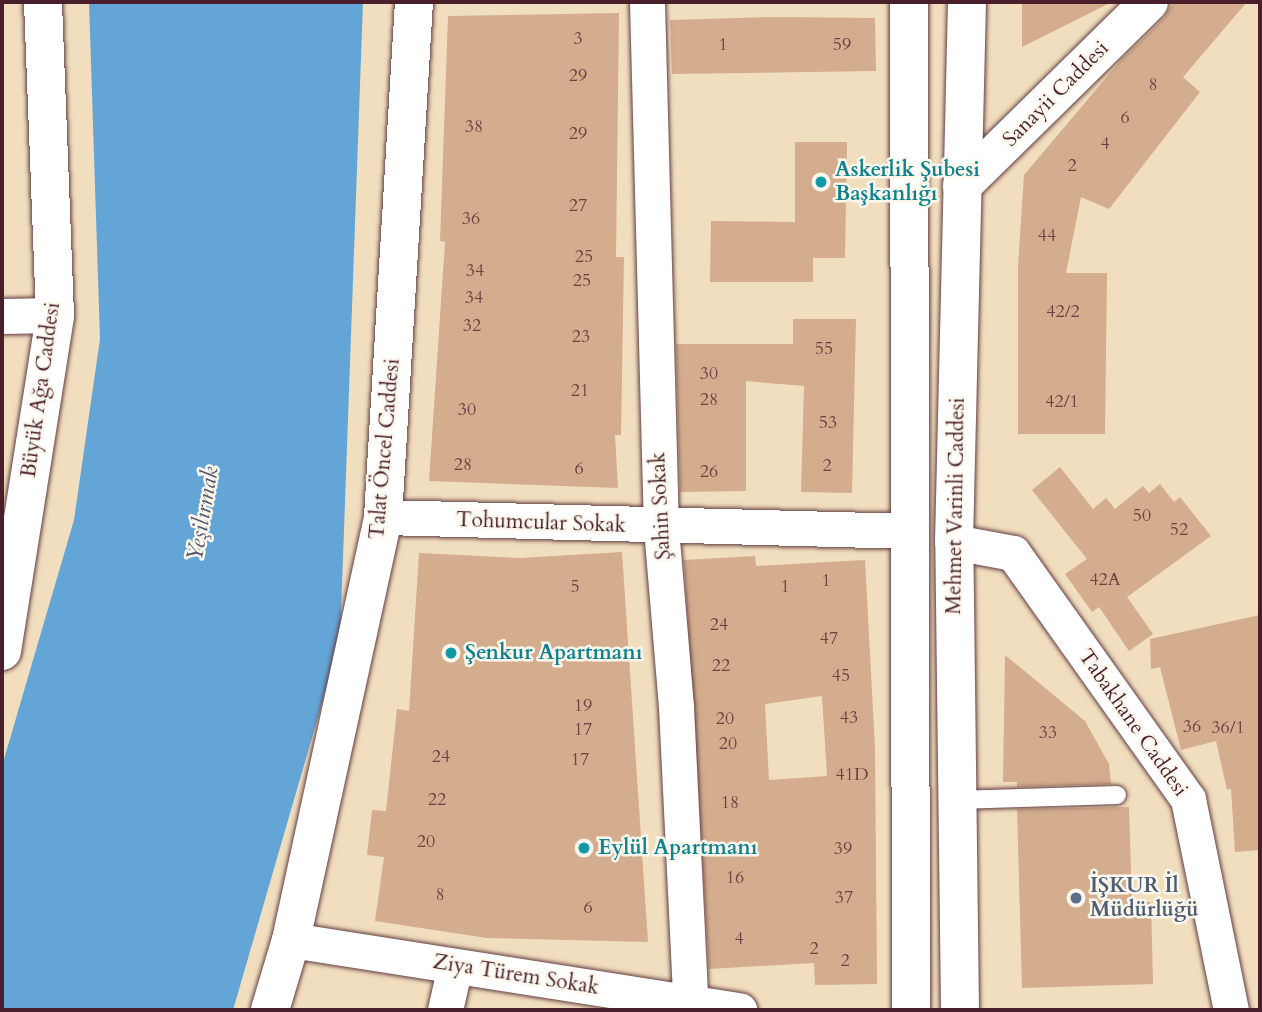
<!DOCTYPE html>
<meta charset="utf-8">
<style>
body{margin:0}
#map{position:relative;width:1262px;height:1012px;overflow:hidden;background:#f1debe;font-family:Cardo,serif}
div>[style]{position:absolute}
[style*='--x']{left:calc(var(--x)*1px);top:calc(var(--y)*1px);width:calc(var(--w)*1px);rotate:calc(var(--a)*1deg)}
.water>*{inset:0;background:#64a5d7}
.building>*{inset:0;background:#d3ad8d}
.roads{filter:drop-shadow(0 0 2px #633c41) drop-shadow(0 0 2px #633c41)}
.service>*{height:18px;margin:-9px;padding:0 9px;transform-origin:9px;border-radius:9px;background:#fff}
.minor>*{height:35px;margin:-17.5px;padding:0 17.5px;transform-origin:17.5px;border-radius:17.5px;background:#fff}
.tertiary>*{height:38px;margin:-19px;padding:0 19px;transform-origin:19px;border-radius:19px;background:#fff}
.primary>*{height:38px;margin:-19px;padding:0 19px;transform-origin:19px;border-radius:19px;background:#fff}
.dots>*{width:19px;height:19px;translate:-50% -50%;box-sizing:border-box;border:4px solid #fbf7ec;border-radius:50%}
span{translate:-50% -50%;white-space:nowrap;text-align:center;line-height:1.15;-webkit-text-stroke:5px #fbf7ec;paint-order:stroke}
.number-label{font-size:18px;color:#6c4244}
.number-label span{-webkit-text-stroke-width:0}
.street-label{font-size:21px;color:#4a1f2b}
.culture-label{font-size:21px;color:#0d838f;font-weight:700}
.left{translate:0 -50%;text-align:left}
.service-label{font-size:21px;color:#4e5e75;font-weight:700}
.water-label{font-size:23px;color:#545570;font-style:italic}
.frame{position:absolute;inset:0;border:4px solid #4a1f2b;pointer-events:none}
</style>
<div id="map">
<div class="water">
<div style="clip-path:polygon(89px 2px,363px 2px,340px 641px,233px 1010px,2px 1010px,2px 766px,74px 520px,100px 339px)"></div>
</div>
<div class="building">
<div style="clip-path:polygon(1022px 2px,1112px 2px,1022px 47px)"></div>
<div style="clip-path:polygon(1173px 2px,1247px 2px,1183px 77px,1200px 92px,1109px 209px,1081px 197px,1066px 273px,1107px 273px,1105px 434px,1018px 434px,1018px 267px,1024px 175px,1121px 60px,1164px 18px)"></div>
<div style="clip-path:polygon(619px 13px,616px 257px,624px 257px,621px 435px,615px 435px,618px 488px,429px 481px,445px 242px,440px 241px,448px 16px)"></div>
<div style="clip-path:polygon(774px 17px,875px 18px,876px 71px,672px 74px,670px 20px)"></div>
<div style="clip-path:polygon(795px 142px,847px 142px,845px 258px,813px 258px,813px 282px,710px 282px,711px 221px,795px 222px)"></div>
<div style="clip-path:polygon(793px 319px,856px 319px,852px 493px,801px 492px,804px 386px,746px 381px,746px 491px,680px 492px,676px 344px,793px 344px)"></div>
<div style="clip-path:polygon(1060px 467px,1093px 509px,1106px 498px,1115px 509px,1143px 486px,1149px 493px,1160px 484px,1174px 502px,1180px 497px,1211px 536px,1127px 597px,1153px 634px,1129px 651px,1099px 607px,1092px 612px,1065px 574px,1087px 559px,1032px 490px)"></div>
<div style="clip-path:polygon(622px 552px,648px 942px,487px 938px,375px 921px,384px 857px,367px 855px,372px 810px,386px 811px,397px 709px,409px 711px,419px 553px,520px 558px)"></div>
<div style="clip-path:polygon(evenodd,755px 556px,756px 566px,865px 560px,875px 748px,877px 984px,815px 985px,814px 963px,709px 969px,684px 560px,755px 556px,822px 696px,827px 776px,769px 780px,765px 704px,822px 696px)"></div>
<div style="clip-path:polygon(1260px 615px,1260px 850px,1235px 852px,1231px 789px,1227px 790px,1216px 741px,1181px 750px,1160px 667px,1151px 669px,1150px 639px)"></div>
<div style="clip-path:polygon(1005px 655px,1085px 721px,1109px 764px,1111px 784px,1017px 787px,1017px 782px,1003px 782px)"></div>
<div style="clip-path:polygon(1129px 807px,1132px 902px,1151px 902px,1153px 984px,1022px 988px,1017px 809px)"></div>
</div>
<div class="roads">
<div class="service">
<div style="--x:957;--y:800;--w:160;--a:-1.8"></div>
</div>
<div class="minor">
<div style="--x:647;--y:2;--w:526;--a:88.48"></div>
<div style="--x:661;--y:528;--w:180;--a:85.2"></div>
<div style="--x:676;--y:707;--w:303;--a:87.2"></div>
<div style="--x:2;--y:316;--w:53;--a:-1.1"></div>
<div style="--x:383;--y:517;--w:526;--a:1.52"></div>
<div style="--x:954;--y:542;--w:60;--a:10.6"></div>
<div style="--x:1013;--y:553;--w:302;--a:54.6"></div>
<div style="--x:1188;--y:799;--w:215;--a:78.5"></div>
<div style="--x:291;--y:940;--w:454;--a:8.9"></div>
<div style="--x:445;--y:1010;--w:45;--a:-77.2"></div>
</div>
<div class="tertiary">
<div style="--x:962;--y:186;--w:262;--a:-44.5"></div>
<div style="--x:2;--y:651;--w:340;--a:-81"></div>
<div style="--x:55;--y:315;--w:313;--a:-92.2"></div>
<div style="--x:270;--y:1010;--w:73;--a:-73.3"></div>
<div style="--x:291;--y:940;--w:433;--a:-77.7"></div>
<div style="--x:383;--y:517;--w:516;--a:-86.56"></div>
</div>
<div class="primary">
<div style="--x:909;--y:2;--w:1008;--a:89.89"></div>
<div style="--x:960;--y:1010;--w:468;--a:-90.7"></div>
<div style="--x:954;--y:542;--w:540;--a:-88.62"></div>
</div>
</div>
<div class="dots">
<div style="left:821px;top:182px;background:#0f9aa8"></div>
<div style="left:451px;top:653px;background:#0f9aa8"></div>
<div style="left:584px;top:848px;background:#0f9aa8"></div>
<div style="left:1076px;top:898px;background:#5c6f8a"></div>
</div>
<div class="number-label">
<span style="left:578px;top:39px">3</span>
<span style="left:723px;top:45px">1</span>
<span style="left:842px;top:45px">59</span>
<span style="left:578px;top:76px">29</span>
<span style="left:1153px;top:85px">8</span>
<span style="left:1125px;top:118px">6</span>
<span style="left:474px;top:127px">38</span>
<span style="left:578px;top:134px">29</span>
<span style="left:1105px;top:144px">4</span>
<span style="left:1072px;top:166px">2</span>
<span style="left:578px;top:206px">27</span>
<span style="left:471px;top:219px">36</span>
<span style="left:1047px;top:236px">44</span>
<span style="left:584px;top:257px">25</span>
<span style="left:475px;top:271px">34</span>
<span style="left:582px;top:281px">25</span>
<span style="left:474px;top:298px">34</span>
<span style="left:1063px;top:312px">42/2</span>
<span style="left:472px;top:326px">32</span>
<span style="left:581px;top:337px">23</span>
<span style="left:824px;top:349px">55</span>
<span style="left:709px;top:374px">30</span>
<span style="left:580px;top:391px">21</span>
<span style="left:709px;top:400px">28</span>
<span style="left:1062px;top:402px">42/1</span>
<span style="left:467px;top:410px">30</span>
<span style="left:828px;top:423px">53</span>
<span style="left:463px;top:465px">28</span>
<span style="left:827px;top:466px">2</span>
<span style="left:579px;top:469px">6</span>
<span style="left:709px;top:472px">26</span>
<span style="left:1142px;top:516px">50</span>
<span style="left:1179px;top:530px">52</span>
<span style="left:1105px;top:580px">42A</span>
<span style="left:826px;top:581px">1</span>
<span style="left:575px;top:587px">5</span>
<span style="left:785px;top:587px">1</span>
<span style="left:719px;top:625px">24</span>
<span style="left:829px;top:639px">47</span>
<span style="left:721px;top:666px">22</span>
<span style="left:841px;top:676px">45</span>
<span style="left:583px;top:706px">19</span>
<span style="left:849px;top:718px">43</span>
<span style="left:725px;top:719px">20</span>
<span style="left:1192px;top:727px">36</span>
<span style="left:1228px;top:728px">36/1</span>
<span style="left:583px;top:730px">17</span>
<span style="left:1048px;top:733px">33</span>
<span style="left:728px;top:744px">20</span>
<span style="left:441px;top:757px">24</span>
<span style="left:580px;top:760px">17</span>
<span style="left:852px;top:775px">41D</span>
<span style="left:437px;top:800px">22</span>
<span style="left:730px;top:803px">18</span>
<span style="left:426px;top:842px">20</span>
<span style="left:843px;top:849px">39</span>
<span style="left:735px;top:878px">16</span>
<span style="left:440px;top:895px">8</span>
<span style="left:844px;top:898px">37</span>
<span style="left:588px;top:908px">6</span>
<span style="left:739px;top:939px">4</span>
<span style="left:814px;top:949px">2</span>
<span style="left:845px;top:961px">2</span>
</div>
<div class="street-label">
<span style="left:1056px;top:94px;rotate:-45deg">Sanayii Caddesi</span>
<span style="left:41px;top:390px;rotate:-82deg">Büyük Ağa Caddesi</span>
<span style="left:385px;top:449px;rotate:-85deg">Talat Öncel Caddesi</span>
<span style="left:661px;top:506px;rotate:-93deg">Şahin Sokak</span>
<span style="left:956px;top:506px;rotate:-89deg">Mehmet Varinli Caddesi</span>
<span style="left:541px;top:523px;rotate:2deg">Tohumcular Sokak</span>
<span style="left:1133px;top:723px;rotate:55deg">Tabakhane Caddesi</span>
<span style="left:516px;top:975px;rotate:9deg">Ziya Türem Sokak</span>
</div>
<div class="culture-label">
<span class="left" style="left:835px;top:182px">Askerlik Şubesi<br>Başkanlığı</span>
<span class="left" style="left:465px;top:653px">Şenkur Apartmanı</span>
<span class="left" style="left:598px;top:848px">Eylül Apartmanı</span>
</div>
<div class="service-label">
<span class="left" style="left:1090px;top:898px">İŞKUR İl<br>Müdürlüğü</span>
</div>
<div class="water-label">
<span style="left:203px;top:514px;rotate:-80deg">Yeşilırmak</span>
</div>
<div class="frame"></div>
</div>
